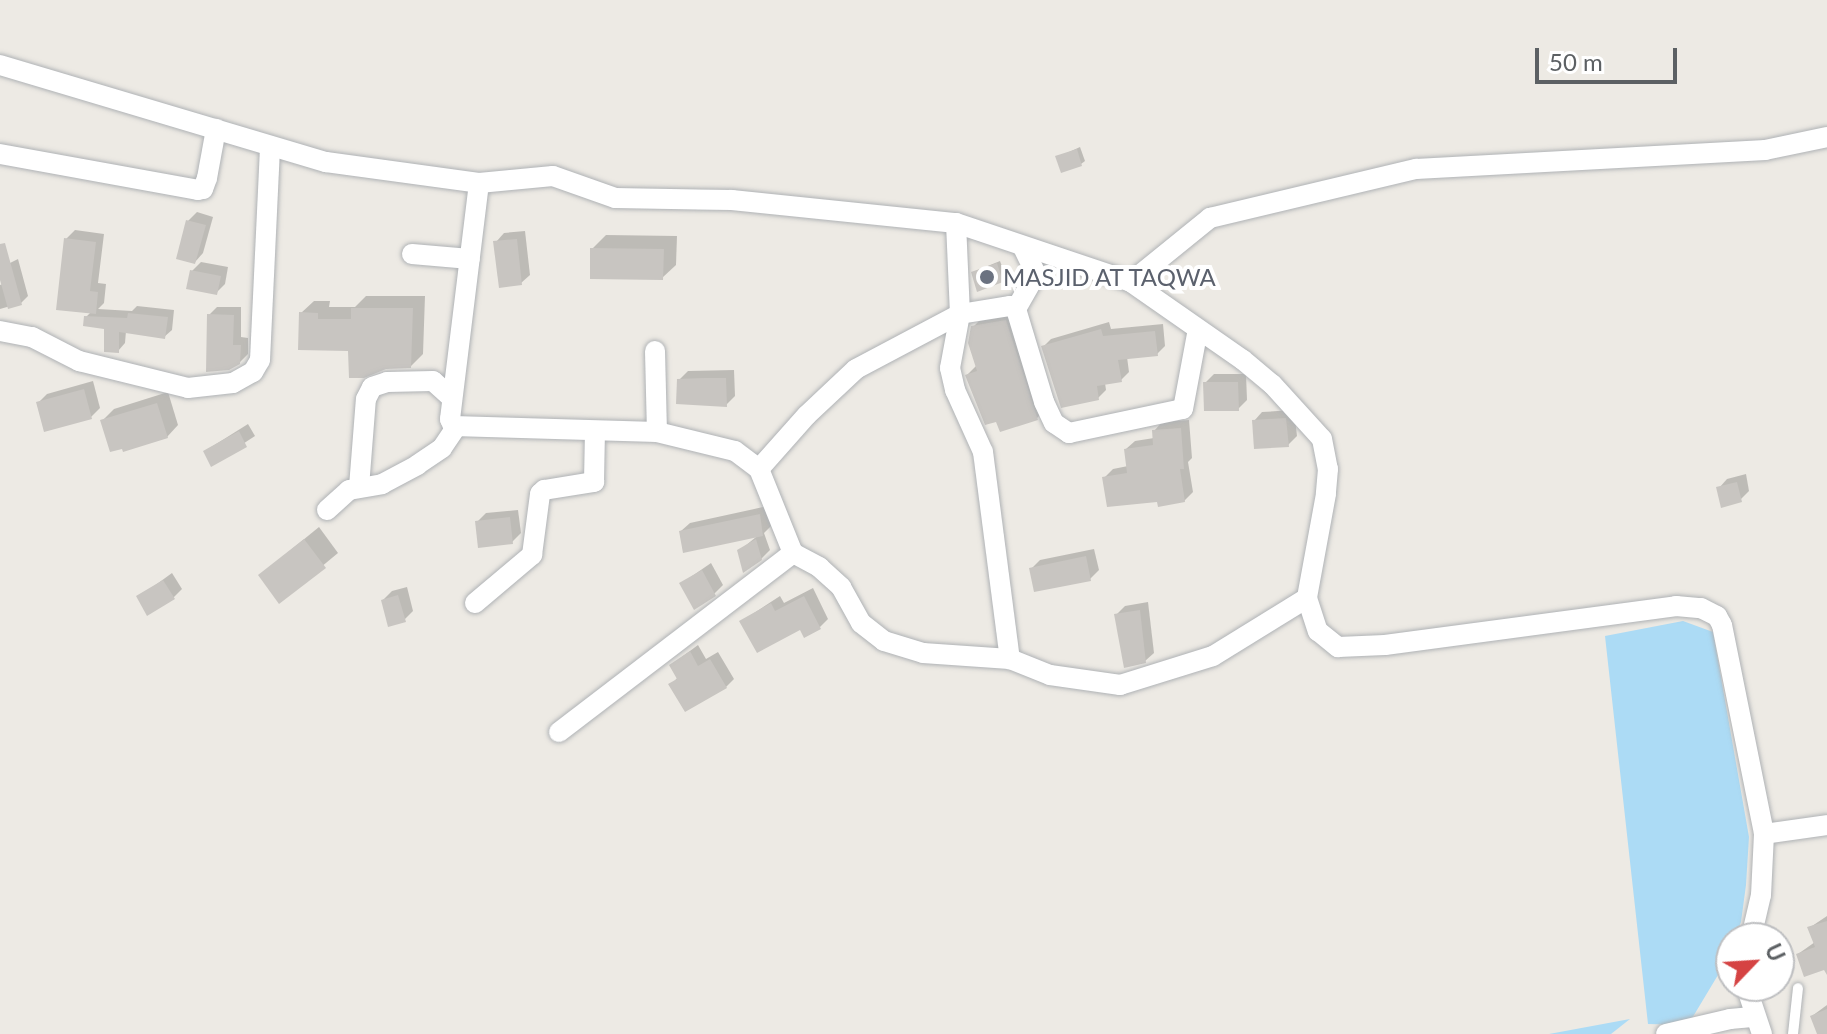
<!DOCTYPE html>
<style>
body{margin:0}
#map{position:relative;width:1827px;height:1034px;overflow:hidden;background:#edeae4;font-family:Lato,sans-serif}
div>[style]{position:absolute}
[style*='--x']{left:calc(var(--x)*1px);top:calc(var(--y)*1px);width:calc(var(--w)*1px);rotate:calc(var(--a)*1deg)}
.water>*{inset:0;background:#acdbf5}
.shadow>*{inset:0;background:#0003}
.building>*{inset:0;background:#c8c5c1}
.roads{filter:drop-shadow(0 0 2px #afb2b5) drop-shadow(0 0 2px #afb2b5)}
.lane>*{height:10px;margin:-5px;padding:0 5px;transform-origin:5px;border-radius:5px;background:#fff}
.street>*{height:20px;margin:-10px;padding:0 10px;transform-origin:10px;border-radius:10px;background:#fff}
.dots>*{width:22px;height:22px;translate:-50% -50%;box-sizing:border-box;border:4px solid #fff;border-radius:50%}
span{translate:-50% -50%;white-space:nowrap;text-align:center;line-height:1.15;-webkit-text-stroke:8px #fff;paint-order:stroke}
.worship-label{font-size:24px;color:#5b616d}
.left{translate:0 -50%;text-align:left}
.north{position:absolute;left:1715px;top:922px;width:80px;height:80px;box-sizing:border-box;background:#fff;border:2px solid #bebfc1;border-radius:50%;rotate:65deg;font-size:22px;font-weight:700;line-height:32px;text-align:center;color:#5c6063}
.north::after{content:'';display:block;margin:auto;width:28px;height:36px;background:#d54343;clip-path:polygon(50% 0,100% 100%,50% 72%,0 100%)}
.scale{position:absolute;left:1535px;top:48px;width:142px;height:36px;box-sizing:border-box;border:4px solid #5c6063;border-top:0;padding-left:10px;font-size:24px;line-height:28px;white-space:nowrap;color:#5c6063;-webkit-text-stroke:6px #fff;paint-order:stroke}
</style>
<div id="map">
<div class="water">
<div style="clip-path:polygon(1683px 621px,1713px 632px,1749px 837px,1746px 885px,1741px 922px,1735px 938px,1731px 938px,1724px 965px,1688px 1025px,1648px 1024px,1605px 636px)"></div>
<div style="clip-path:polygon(1630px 1019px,1611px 1034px,1549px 1034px)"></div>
</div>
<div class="shadow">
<div style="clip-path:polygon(1080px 147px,1085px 161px,1081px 164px,1058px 157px)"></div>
<div style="clip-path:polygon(197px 212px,213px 217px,203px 253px,195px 262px,188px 221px)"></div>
<div style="clip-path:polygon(75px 230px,104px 234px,98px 283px,106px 284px,104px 303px,98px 309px,132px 311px,137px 306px,174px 310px,172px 330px,164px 337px,126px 331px,125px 343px,118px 351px,106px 328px,86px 317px,91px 312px,66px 239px)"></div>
<div style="clip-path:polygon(525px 231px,530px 275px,521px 283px,496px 242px,504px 233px)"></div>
<div style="clip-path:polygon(606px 235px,677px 236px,676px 265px,662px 278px,592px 249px)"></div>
<div style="clip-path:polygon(18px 259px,28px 296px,21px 303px,0 309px,0 285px,3px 284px,0 268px)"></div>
<div style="clip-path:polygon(1000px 261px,1006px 277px,1002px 280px,973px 272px)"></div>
<div style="clip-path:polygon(201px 262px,228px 267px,225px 284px,216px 293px,192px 271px)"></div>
<div style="clip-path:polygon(366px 296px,425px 296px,423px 354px,411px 366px,350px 349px,301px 313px,314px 301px,330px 301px,329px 307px,355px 307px)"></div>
<div style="clip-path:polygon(217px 307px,241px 307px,241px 337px,248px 338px,248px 354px,239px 363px,209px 315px)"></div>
<div style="clip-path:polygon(1016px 311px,1047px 408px,1037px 418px,967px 375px,977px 365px,973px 327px,983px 317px)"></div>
<div style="clip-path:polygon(1109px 322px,1111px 329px,1163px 324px,1165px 346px,1157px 354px,1127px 357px,1129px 372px,1121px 380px,1105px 383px,1106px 390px,1098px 398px,1043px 347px,1051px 339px)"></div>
<div style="clip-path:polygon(734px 370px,735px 396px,726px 405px,679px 380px,688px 371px)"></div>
<div style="clip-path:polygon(1214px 374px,1246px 374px,1247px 400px,1238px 409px,1205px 383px)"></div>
<div style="clip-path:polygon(93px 381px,100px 408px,91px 417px,38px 403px,47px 394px)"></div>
<div style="clip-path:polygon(168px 392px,178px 425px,167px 437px,102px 421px,114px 409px)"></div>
<div style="clip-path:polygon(1294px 410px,1297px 436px,1288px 445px,1254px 421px,1262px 412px)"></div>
<div style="clip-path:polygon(1189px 420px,1192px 458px,1188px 462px,1193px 492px,1184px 501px,1159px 500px,1104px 478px,1113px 469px,1128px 466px,1126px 449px,1135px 441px,1154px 438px,1154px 431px,1162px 422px)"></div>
<div style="clip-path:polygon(248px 424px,255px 436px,212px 464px,205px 451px)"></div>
<div style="clip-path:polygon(1746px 474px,1749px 491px,1740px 500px,1719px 488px,1727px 479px)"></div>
<div style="clip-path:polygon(768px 506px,771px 526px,764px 533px,770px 550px,761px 559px,739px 551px,756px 537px,681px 531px,690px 523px)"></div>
<div style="clip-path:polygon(518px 510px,521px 533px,512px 542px,477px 522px,486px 513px)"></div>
<div style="clip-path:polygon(319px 527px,338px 553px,280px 601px,260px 575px)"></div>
<div style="clip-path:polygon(1094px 549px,1099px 570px,1090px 579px,1032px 568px,1040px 560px)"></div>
<div style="clip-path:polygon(711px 563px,723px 585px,714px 594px,682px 583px)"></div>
<div style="clip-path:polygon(172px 573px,182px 589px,173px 598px,139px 597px)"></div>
<div style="clip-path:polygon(407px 587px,413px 611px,404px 620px,383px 600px,392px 591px)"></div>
<div style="clip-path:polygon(813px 588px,828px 619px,820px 627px,742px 621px,780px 596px,784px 603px)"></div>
<div style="clip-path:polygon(1148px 602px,1154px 653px,1145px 661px,1116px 615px,1125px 606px)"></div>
<div style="clip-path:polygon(698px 645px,706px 659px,718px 652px,734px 679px,726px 687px,671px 685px,678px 677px,671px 665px)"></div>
<div style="clip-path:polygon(1827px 916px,1827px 967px,1798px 954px,1815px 942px,1809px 928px)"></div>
<div style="clip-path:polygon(1827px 1005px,1827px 1034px,1819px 1034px,1812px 1016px)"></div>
</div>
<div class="building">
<div style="clip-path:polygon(1077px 149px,1082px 166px,1061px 173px,1055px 156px)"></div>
<div style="clip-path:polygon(186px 220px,206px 225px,195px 264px,176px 259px)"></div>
<div style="clip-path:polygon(64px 238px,96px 242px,90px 291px,98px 292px,96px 314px,56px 310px)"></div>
<div style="clip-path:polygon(517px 239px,522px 285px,499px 288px,493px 241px)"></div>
<div style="clip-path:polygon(5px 243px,22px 305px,8px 309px,0 280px,0 244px)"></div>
<div style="clip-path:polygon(590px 248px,664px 249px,663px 280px,590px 279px)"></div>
<div style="clip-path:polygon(997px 263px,1003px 282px,977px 292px,971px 272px)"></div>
<div style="clip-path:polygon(190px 270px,221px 276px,217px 295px,186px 289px)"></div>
<div style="clip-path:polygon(351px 308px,413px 308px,411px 368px,386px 369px,364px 378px,349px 378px,348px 351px,298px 350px,299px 312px,318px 313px,318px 319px,351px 319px)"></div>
<div style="clip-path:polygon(128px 313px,168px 317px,165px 339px,119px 332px,119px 353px,104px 352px,104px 329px,83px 326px,84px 316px,127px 318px)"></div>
<div style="clip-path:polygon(207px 314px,234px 315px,233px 345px,241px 345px,240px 364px,229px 370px,206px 372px)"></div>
<div style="clip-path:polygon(1006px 320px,1038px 420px,1000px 432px,996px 422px,985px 425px,965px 375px,977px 371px,968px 343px,971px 326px)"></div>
<div style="clip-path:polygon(1101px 329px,1103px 336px,1155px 331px,1158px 356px,1118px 360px,1122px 382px,1097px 386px,1099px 400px,1061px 408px,1041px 346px)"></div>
<div style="clip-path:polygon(704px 378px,726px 378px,727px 407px,676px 404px,677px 379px)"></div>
<div style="clip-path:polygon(1203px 382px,1238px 382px,1239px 411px,1204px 411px)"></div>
<div style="clip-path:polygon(84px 389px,92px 419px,44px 432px,36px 402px)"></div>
<div style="clip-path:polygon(157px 403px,168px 438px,123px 452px,122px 449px,110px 452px,100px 420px)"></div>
<div style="clip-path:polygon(1286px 418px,1289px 447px,1254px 449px,1252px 420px)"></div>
<div style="clip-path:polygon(1181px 428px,1184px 469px,1180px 469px,1185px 502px,1158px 507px,1157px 502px,1107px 507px,1102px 477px,1127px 473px,1124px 449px,1153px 445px,1152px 430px)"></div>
<div style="clip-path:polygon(239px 431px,247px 447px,211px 467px,203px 451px)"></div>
<div style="clip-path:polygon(1737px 482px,1742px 502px,1721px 508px,1716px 487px)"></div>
<div style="clip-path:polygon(760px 514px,763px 536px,683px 553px,679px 531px)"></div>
<div style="clip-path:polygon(510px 517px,513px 544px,478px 548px,475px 521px)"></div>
<div style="clip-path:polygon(304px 539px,326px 568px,279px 604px,258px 575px)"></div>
<div style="clip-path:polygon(756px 539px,762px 560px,743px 573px,737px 550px)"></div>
<div style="clip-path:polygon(1086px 556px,1091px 581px,1034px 592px,1029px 568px)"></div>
<div style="clip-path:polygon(702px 570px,716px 596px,694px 610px,679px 583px)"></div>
<div style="clip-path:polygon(163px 580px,175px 599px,147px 616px,136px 596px)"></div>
<div style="clip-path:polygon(398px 595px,406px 622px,388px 627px,381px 600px)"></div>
<div style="clip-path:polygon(804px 596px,821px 629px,804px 638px,800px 630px,757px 653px,739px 621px,771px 603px,775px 611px)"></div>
<div style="clip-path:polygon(1140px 610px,1146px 663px,1124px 668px,1114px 614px)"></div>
<div style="clip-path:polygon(690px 651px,698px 666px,710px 659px,727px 688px,685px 712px,668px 684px,677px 679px,669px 665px)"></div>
<div style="clip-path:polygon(1827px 921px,1827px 975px,1824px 970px,1804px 977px,1796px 954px,1815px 947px,1807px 927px)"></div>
<div style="clip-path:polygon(1827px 1009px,1827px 1034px,1817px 1034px,1810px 1016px)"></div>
</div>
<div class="roads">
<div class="lane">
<div style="--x:1793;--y:1034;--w:46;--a:-83.8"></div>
</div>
<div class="street">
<div style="--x:0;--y:65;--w:340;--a:16.6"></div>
<div style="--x:326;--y:162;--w:154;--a:7.8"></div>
<div style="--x:479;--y:183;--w:74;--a:-5.4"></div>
<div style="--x:553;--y:176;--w:66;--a:19.5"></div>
<div style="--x:615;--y:198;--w:117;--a:1"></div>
<div style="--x:732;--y:200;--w:225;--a:5.9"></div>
<div style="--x:956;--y:223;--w:185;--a:18.6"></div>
<div style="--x:1131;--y:282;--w:136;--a:34.9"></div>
<div style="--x:1243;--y:360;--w:38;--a:40"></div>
<div style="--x:1272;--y:384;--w:74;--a:47.7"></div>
<div style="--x:1322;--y:439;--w:31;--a:79"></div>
<div style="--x:1328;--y:469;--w:25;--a:95"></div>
<div style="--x:1326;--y:494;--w:106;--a:100.4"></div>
<div style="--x:1307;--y:598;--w:35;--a:72"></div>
<div style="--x:1318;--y:631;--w:26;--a:39"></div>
<div style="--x:1338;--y:647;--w:47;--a:-2.4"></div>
<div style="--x:1385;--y:645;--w:294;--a:-7.6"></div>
<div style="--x:1676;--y:606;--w:25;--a:5"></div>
<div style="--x:1701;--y:608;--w:18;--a:27"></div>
<div style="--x:1717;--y:616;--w:10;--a:61"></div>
<div style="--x:1722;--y:625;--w:213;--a:78.6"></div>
<div style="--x:1764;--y:834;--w:61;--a:92.8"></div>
<div style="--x:1761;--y:895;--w:44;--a:103.1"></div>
<div style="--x:0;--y:154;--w:201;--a:10.3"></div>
<div style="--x:198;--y:190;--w:5;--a:-11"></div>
<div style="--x:203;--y:189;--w:12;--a:-70"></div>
<div style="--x:207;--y:178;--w:50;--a:-79.6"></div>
<div style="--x:479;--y:183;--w:238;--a:97"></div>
<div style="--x:450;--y:419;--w:8;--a:67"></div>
<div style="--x:453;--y:426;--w:204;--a:1.7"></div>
<div style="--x:657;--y:432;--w:80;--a:13.7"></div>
<div style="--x:735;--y:451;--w:30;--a:37"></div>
<div style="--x:759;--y:469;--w:91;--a:68"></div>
<div style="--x:793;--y:553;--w:30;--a:28"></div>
<div style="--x:819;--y:567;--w:30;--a:42"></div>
<div style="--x:841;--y:587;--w:41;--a:60.9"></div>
<div style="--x:861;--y:623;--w:29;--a:38"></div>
<div style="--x:884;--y:641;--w:41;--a:17.1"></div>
<div style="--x:923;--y:653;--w:87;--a:3.9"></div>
<div style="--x:1010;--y:659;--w:43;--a:21.8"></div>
<div style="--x:1050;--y:675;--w:71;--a:8.1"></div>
<div style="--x:1120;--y:685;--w:97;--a:-17.3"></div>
<div style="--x:1213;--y:656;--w:110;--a:-31.7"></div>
<div style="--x:956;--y:223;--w:91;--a:87.5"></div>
<div style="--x:960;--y:314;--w:55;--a:100.5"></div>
<div style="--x:950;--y:368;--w:23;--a:77"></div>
<div style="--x:955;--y:390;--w:68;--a:65.7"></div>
<div style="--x:983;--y:452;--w:209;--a:82.6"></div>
<div style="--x:412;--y:254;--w:58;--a:4.9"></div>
<div style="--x:1131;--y:282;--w:102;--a:-39"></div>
<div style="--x:1210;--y:218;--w:212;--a:-13.4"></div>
<div style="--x:1416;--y:169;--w:350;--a:-3.1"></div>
<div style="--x:1765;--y:150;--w:63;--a:-11.8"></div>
<div style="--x:1016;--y:309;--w:40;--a:-60.3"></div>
<div style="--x:1036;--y:274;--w:30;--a:-116"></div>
<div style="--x:0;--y:331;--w:33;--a:11"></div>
<div style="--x:32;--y:337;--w:53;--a:27.1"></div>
<div style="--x:79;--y:361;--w:112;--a:13.9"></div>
<div style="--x:188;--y:388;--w:45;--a:-6.3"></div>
<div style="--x:233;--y:383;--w:23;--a:-29"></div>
<div style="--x:253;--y:372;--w:14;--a:-60"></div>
<div style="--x:260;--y:360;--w:212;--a:-87.3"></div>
<div style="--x:655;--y:351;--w:81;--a:88.6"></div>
<div style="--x:759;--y:469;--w:72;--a:-48.4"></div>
<div style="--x:807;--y:415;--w:67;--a:-43.2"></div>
<div style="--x:856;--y:369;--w:118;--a:-27.9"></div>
<div style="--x:960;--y:314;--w:51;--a:-9.1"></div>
<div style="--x:1010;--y:306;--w:7;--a:27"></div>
<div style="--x:1016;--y:309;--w:97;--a:73.2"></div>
<div style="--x:1044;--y:402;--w:23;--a:65"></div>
<div style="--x:1054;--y:423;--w:18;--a:34"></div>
<div style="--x:1069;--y:433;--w:116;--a:-11.9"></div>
<div style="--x:1183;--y:409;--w:81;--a:-79.4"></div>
<div style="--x:359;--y:487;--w:88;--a:-85.5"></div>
<div style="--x:366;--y:399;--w:13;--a:-63"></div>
<div style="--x:372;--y:387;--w:16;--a:-18"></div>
<div style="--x:387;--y:382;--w:46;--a:-1.2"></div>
<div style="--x:433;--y:381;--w:25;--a:42"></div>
<div style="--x:327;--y:510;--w:30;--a:-42"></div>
<div style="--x:349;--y:490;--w:34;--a:-10"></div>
<div style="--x:382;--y:484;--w:40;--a:-28"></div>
<div style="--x:417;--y:465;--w:30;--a:-34"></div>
<div style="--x:442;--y:448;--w:25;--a:-56"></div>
<div style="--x:475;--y:603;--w:75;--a:-40.1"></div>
<div style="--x:532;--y:555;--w:62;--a:-82.5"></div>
<div style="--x:540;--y:494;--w:6;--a:-45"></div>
<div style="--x:544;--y:490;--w:51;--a:-9.1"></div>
<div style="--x:594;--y:482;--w:50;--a:-88.9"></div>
<div style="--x:559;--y:732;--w:295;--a:-37.4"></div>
<div style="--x:1764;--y:834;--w:64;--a:-8.1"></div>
<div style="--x:1746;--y:986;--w:51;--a:71.6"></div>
<div style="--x:1666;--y:1034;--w:66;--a:-13.2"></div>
<div style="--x:1730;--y:1019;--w:25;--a:-5"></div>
</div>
</div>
<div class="dots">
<div style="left:987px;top:277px;background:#6b7280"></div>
</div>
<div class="worship-label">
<span class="left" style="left:1003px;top:277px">MASJID AT TAQWA</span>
</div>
<div class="north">U</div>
<div class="scale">50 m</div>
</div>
